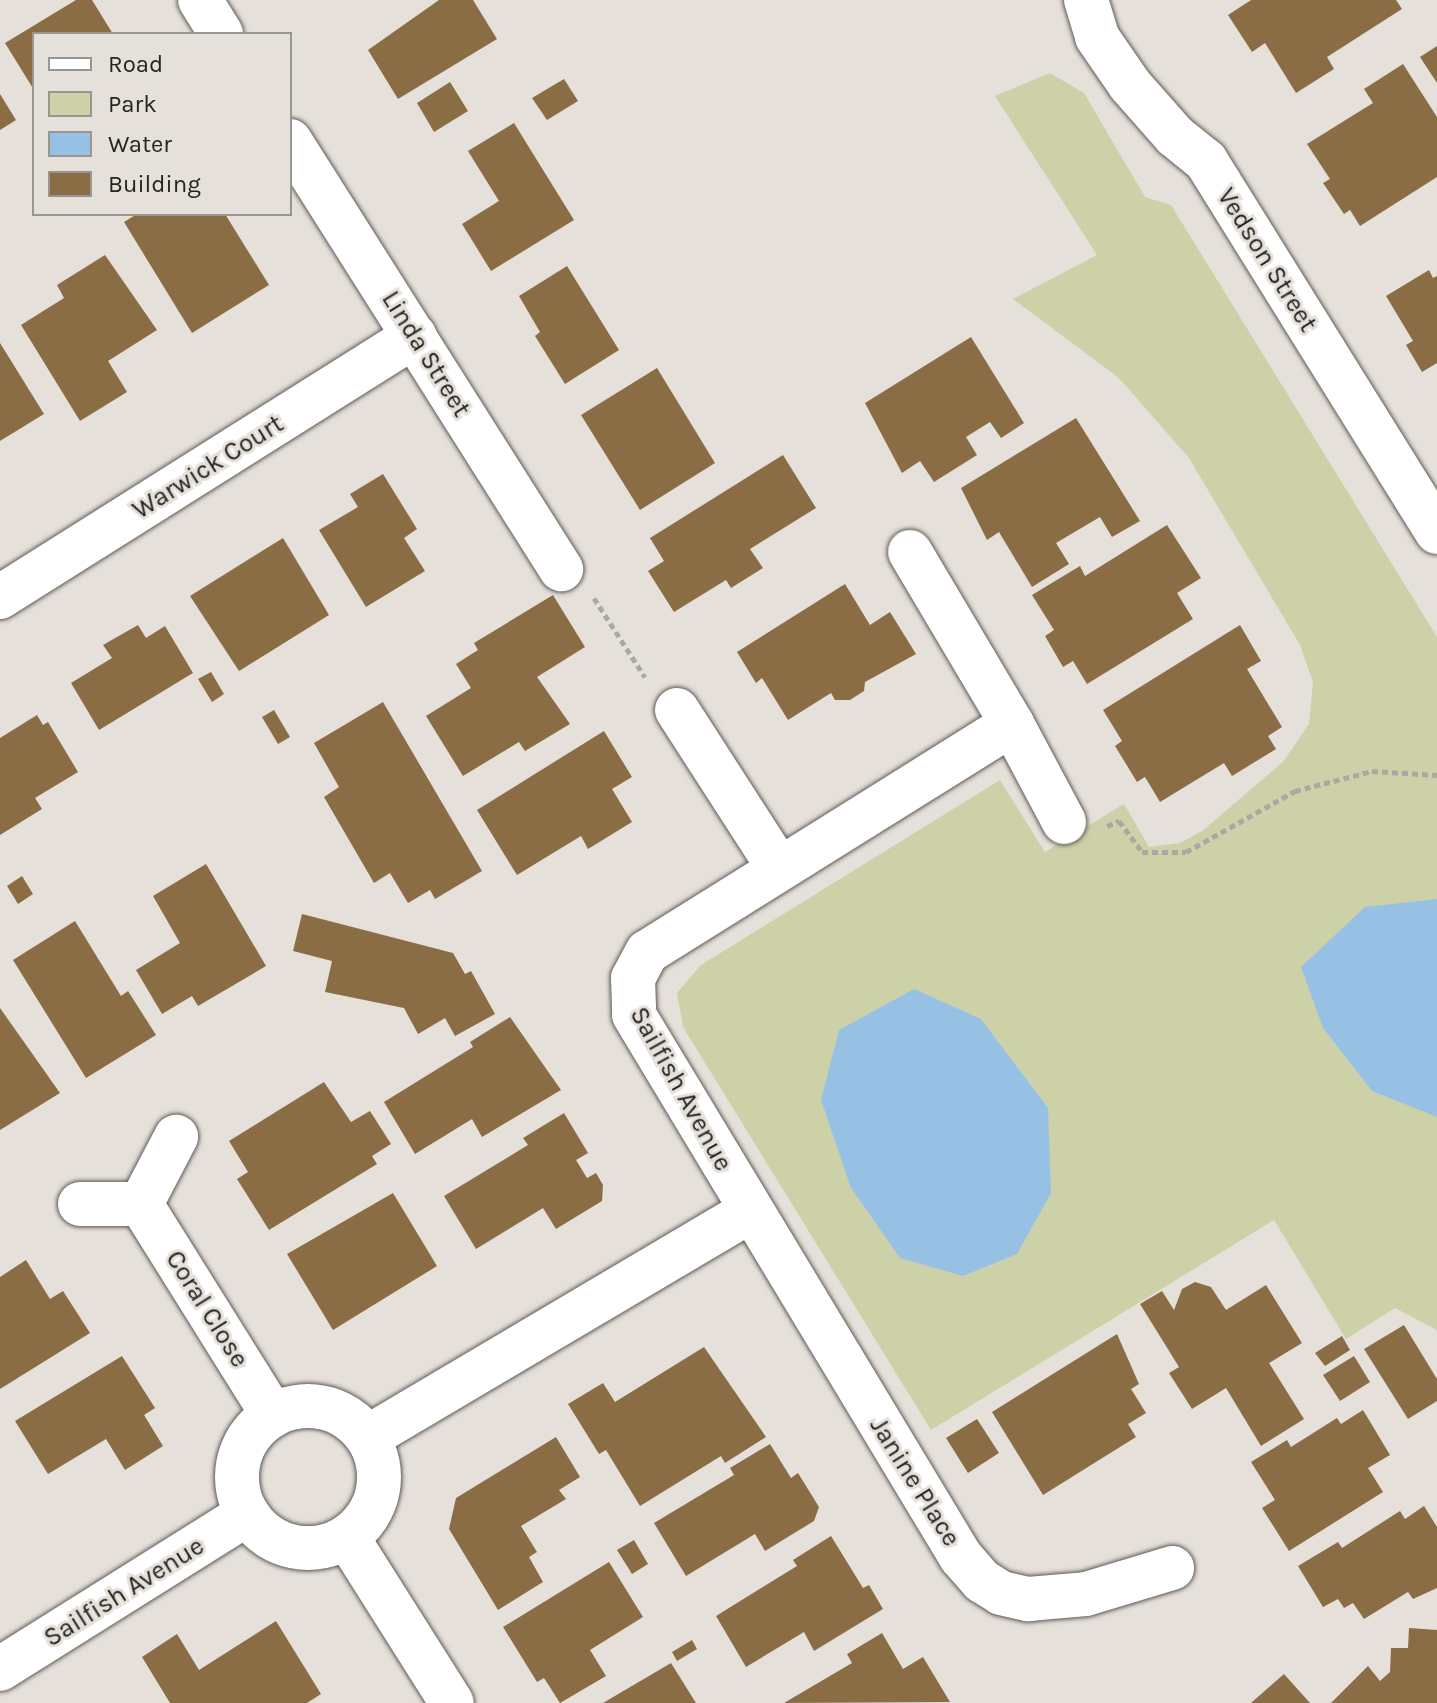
<!DOCTYPE html>
<style>
body{margin:0}
#map{position:relative;width:1437px;height:1703px;overflow:hidden;background:#e5e0d9;font-family:Karla,sans-serif}
div>[style]{position:absolute}
[style*='--x']{left:calc(var(--x)*1px);top:calc(var(--y)*1px);width:calc(var(--w)*1px);rotate:calc(var(--a)*1deg)}
.green>*{inset:0;background:#cdd1a8}
.water>*{inset:0;background:#97c1e4}
.building>*{inset:0;background:#8a6d45}
.path>*{height:5px;margin-top:-2.5px;transform-origin:0;background:repeating-linear-gradient(90deg,#aba7a2 0 6px,transparent 0 10px)}
.roads{filter:drop-shadow(0 0 2px #605b55) drop-shadow(0 0 2px #605b55)}
.street>*{height:44px;margin:-22px;padding:0 22px;transform-origin:22px;border-radius:22px;background:#fff}
.street>.ring{margin:-22px;padding:0;box-sizing:content-box;background:none;border:44px solid #fff;border-radius:50%}
span{translate:-50% -50%;white-space:nowrap;text-align:center;line-height:1.15;-webkit-text-stroke:6px #e5e0d9;paint-order:stroke}
.street-label{font-size:26px;color:#262522}
.legend{position:absolute;left:32px;top:32px;width:260px;height:184px;box-sizing:border-box;background:#e5e0d9;border:2px solid #999590;margin:0;padding:10px 14px;list-style:none;font-size:24px;color:#262522}
.legend li{display:flex;align-items:center;gap:16px;height:40px}
.legend b{width:40px;border:2px solid #999590}
</style>
<div id="map">
<div class="green">
<div style="clip-path:polygon(1050px 73px,1084px 93px,1145px 197px,1171px 205px,1437px 637px,1437px 1330px,1395px 1308px,1346px 1339px,1274px 1220px,931px 1430px,683px 1027px,677px 993px,701px 965px,1000px 780px,1045px 852px,1124px 804px,1149px 847px,1180px 843px,1202px 831px,1283px 762px,1309px 724px,1313px 682px,1300px 645px,1189px 458px,1119px 378px,1013px 299px,1097px 255px,995px 96px)"></div>
</div>
<div class="water">
<div style="clip-path:polygon(1437px 899px,1437px 1117px,1372px 1091px,1323px 1028px,1301px 967px,1365px 907px)"></div>
<div style="clip-path:polygon(914px 989px,981px 1019px,1048px 1108px,1051px 1193px,1017px 1254px,963px 1276px,900px 1258px,851px 1188px,821px 1100px,839px 1030px)"></div>
</div>
<div class="building">
<div style="clip-path:polygon(76px 0,92px 0,113px 34px,34px 34px,34px 90px,5px 43px)"></div>
<div style="clip-path:polygon(439px 0,473px 0,497px 39px,398px 99px,368px 50px)"></div>
<div style="clip-path:polygon(1251px 0,1396px 0,1402px 9px,1327px 57px,1334px 69px,1296px 93px,1265px 43px,1252px 52px,1228px 15px)"></div>
<div style="clip-path:polygon(1437px 46px,1437px 83px,1420px 57px)"></div>
<div style="clip-path:polygon(1403px 64px,1437px 117px,1437px 177px,1360px 226px,1350px 210px,1344px 214px,1323px 183px,1330px 179px,1307px 144px,1373px 103px,1364px 89px)"></div>
<div style="clip-path:polygon(564px 79px,578px 101px,547px 120px,532px 98px)"></div>
<div style="clip-path:polygon(450px 82px,468px 111px,434px 132px,417px 103px)"></div>
<div style="clip-path:polygon(0 94px,16px 120px,0 130px)"></div>
<div style="clip-path:polygon(514px 123px,574px 220px,491px 271px,462px 224px,499px 201px,468px 151px)"></div>
<div style="clip-path:polygon(137px 214px,225px 214px,269px 285px,192px 333px,124px 222px)"></div>
<div style="clip-path:polygon(105px 255px,157px 330px,108px 361px,127px 392px,80px 421px,21px 325px,64px 298px,57px 285px)"></div>
<div style="clip-path:polygon(567px 266px,619px 350px,565px 384px,535px 336px,540px 332px,519px 296px)"></div>
<div style="clip-path:polygon(1429px 270px,1433px 278px,1437px 276px,1437px 363px,1422px 372px,1406px 345px,1413px 341px,1386px 296px)"></div>
<div style="clip-path:polygon(971px 337px,1024px 423px,1001px 438px,990px 422px,966px 437px,977px 455px,934px 482px,920px 461px,902px 473px,865px 403px)"></div>
<div style="clip-path:polygon(0 343px,44px 414px,0 441px)"></div>
<div style="clip-path:polygon(657px 368px,715px 463px,640px 510px,581px 415px)"></div>
<div style="clip-path:polygon(1076px 418px,1140px 521px,1112px 537px,1100px 517px,1056px 543px,1069px 564px,1032px 587px,999px 532px,987px 540px,961px 488px)"></div>
<div style="clip-path:polygon(783px 455px,816px 508px,750px 549px,763px 568px,731px 588px,726px 580px,674px 612px,648px 571px,664px 561px,650px 538px)"></div>
<div style="clip-path:polygon(383px 474px,417px 529px,404px 538px,425px 571px,366px 607px,319px 530px,358px 507px,350px 494px)"></div>
<div style="clip-path:polygon(1167px 525px,1201px 578px,1177px 593px,1193px 619px,1087px 684px,1073px 661px,1063px 667px,1045px 636px,1054px 630px,1032px 595px,1080px 566px,1085px 576px)"></div>
<div style="clip-path:polygon(283px 538px,329px 615px,239px 671px,190px 596px)"></div>
<div style="clip-path:polygon(845px 584px,870px 625px,890px 612px,916px 654px,865px 682px,864px 691px,850px 700px,835px 700px,831px 693px,788px 720px,762px 678px,756px 683px,737px 652px)"></div>
<div style="clip-path:polygon(553px 595px,585px 647px,537px 677px,570px 724px,525px 751px,519px 742px,463px 776px,426px 716px,471px 688px,456px 664px,478px 650px,474px 643px)"></div>
<div style="clip-path:polygon(138px 625px,146px 638px,165px 626px,193px 673px,99px 730px,71px 683px,112px 658px,103px 645px)"></div>
<div style="clip-path:polygon(1240px 625px,1261px 661px,1247px 669px,1282px 727px,1268px 736px,1276px 749px,1232px 776px,1224px 763px,1160px 802px,1145px 777px,1137px 782px,1115px 746px,1122px 741px,1103px 710px)"></div>
<div style="clip-path:polygon(211px 672px,224px 694px,212px 702px,198px 679px)"></div>
<div style="clip-path:polygon(383px 702px,482px 871px,435px 899px,430px 890px,408px 903px,390px 873px,374px 883px,324px 797px,339px 787px,314px 743px)"></div>
<div style="clip-path:polygon(274px 710px,290px 737px,278px 744px,262px 717px)"></div>
<div style="clip-path:polygon(37px 715px,43px 725px,48px 722px,78px 772px,35px 798px,42px 809px,0 835px,0 738px)"></div>
<div style="clip-path:polygon(604px 731px,632px 777px,612px 789px,632px 822px,588px 849px,581px 836px,517px 875px,477px 810px)"></div>
<div style="clip-path:polygon(206px 864px,266px 966px,198px 1006px,192px 996px,162px 1014px,136px 970px,180px 943px,153px 896px)"></div>
<div style="clip-path:polygon(22px 876px,33px 894px,18px 904px,7px 886px)"></div>
<div style="clip-path:polygon(302px 914px,453px 953px,465px 974px,471px 971px,495px 1014px,455px 1036px,445px 1018px,418px 1034px,404px 1008px,325px 992px,332px 961px,293px 951px)"></div>
<div style="clip-path:polygon(75px 921px,121px 996px,128px 991px,156px 1035px,86px 1078px,13px 960px)"></div>
<div style="clip-path:polygon(0 1008px,60px 1093px,0 1130px)"></div>
<div style="clip-path:polygon(510px 1017px,561px 1090px,482px 1137px,472px 1119px,415px 1154px,384px 1102px,473px 1047px,470px 1042px)"></div>
<div style="clip-path:polygon(324px 1082px,351px 1122px,370px 1111px,391px 1144px,372px 1156px,377px 1164px,269px 1230px,237px 1179px,248px 1172px,229px 1141px)"></div>
<div style="clip-path:polygon(564px 1113px,588px 1153px,576px 1160px,587px 1178px,596px 1173px,603px 1185px,602px 1201px,556px 1229px,543px 1208px,476px 1249px,444px 1196px,528px 1145px,523px 1138px)"></div>
<div style="clip-path:polygon(393px 1193px,437px 1266px,333px 1330px,287px 1254px)"></div>
<div style="clip-path:polygon(26px 1260px,50px 1299px,63px 1291px,90px 1333px,0 1389px,0 1277px)"></div>
<div style="clip-path:polygon(1195px 1282px,1211px 1287px,1226px 1310px,1266px 1285px,1302px 1343px,1269px 1363px,1304px 1419px,1261px 1446px,1226px 1388px,1192px 1409px,1169px 1373px,1179px 1367px,1140px 1304px,1162px 1291px,1174px 1310px,1182px 1289px)"></div>
<div style="clip-path:polygon(1404px 1325px,1437px 1379px,1437px 1401px,1408px 1419px,1364px 1349px)"></div>
<div style="clip-path:polygon(1117px 1334px,1139px 1384px,1131px 1389px,1146px 1413px,1128px 1424px,1136px 1437px,1043px 1495px,992px 1412px)"></div>
<div style="clip-path:polygon(1342px 1336px,1350px 1350px,1325px 1366px,1315px 1353px)"></div>
<div style="clip-path:polygon(704px 1347px,766px 1437px,725px 1463px,721px 1456px,640px 1506px,606px 1450px,599px 1454px,568px 1404px,603px 1383px,615px 1402px)"></div>
<div style="clip-path:polygon(122px 1356px,155px 1408px,144px 1415px,163px 1446px,125px 1470px,106px 1439px,48px 1474px,15px 1421px)"></div>
<div style="clip-path:polygon(1354px 1356px,1370px 1382px,1340px 1401px,1323px 1375px)"></div>
<div style="clip-path:polygon(1363px 1410px,1390px 1455px,1368px 1468px,1383px 1492px,1289px 1551px,1262px 1508px,1275px 1500px,1251px 1462px,1287px 1440px,1291px 1447px,1337px 1418px,1341px 1424px)"></div>
<div style="clip-path:polygon(977px 1419px,999px 1453px,968px 1473px,946px 1438px)"></div>
<div style="clip-path:polygon(556px 1437px,580px 1477px,559px 1490px,566px 1499px,521px 1526px,537px 1552px,529px 1557px,543px 1582px,498px 1610px,449px 1529px,456px 1498px)"></div>
<div style="clip-path:polygon(770px 1444px,791px 1478px,798px 1473px,819px 1507px,814px 1521px,765px 1551px,755px 1534px,686px 1576px,654px 1523px,734px 1475px,730px 1468px)"></div>
<div style="clip-path:polygon(1424px 1506px,1437px 1527px,1437px 1588px,1413px 1599px,1408px 1592px,1364px 1619px,1353px 1603px,1344px 1608px,1338px 1599px,1323px 1607px,1298px 1566px,1338px 1542px,1342px 1548px,1400px 1511px,1405px 1519px)"></div>
<div style="clip-path:polygon(831px 1536px,863px 1588px,869px 1585px,883px 1609px,814px 1651px,804px 1632px,746px 1667px,716px 1616px,797px 1566px,793px 1560px)"></div>
<div style="clip-path:polygon(634px 1540px,648px 1564px,632px 1574px,617px 1550px)"></div>
<div style="clip-path:polygon(609px 1562px,643px 1617px,590px 1650px,606px 1676px,560px 1703px,544px 1678px,537px 1682px,503px 1627px)"></div>
<div style="clip-path:polygon(276px 1621px,321px 1694px,307px 1703px,170px 1703px,142px 1657px,177px 1634px,199px 1670px)"></div>
<div style="clip-path:polygon(1409px 1628px,1437px 1630px,1437px 1703px,1331px 1703px,1368px 1666px,1380px 1681px,1390px 1672px,1391px 1648px,1408px 1648px)"></div>
<div style="clip-path:polygon(882px 1633px,903px 1669px,923px 1657px,950px 1702px,784px 1703px,852px 1663px,847px 1654px)"></div>
<div style="clip-path:polygon(692px 1640px,697px 1649px,677px 1661px,672px 1652px)"></div>
<div style="clip-path:polygon(671px 1663px,696px 1703px,603px 1703px)"></div>
<div style="clip-path:polygon(1284px 1674px,1310px 1703px,1251px 1703px)"></div>
</div>
<div class="path">
<div style="--x:594;--y:598;--w:94;--a:57.2"></div>
<div style="--x:1107;--y:826;--w:13;--a:-23"></div>
<div style="--x:1119;--y:821;--w:39;--a:53"></div>
<div style="--x:1142;--y:852;--w:44;--a:0"></div>
<div style="--x:1186;--y:852;--w:125;--a:-29.2"></div>
<div style="--x:1295;--y:791;--w:80;--a:-14.6"></div>
<div style="--x:1372;--y:771;--w:65;--a:3.5"></div>
</div>
<div class="roads">
<div class="street">
<div style="--x:200;--y:0;--w:40;--a:58"></div>
<div style="--x:1086;--y:0;--w:39;--a:73"></div>
<div style="--x:1097;--y:37;--w:58;--a:55.5"></div>
<div style="--x:1130;--y:85;--w:68;--a:48.6"></div>
<div style="--x:1175;--y:136;--w:40;--a:39"></div>
<div style="--x:1206;--y:161;--w:437;--a:58.1"></div>
<div style="--x:290;--y:141;--w:507;--a:57.66"></div>
<div style="--x:910;--y:552;--w:200;--a:59.3"></div>
<div style="--x:1012;--y:724;--w:430;--a:148"></div>
<div style="--x:647;--y:952;--w:30;--a:118"></div>
<div style="--x:633;--y:978;--w:37;--a:88"></div>
<div style="--x:634;--y:1015;--w:633;--a:58.9"></div>
<div style="--x:961;--y:1557;--w:32;--a:49"></div>
<div style="--x:982;--y:1581;--w:22;--a:32"></div>
<div style="--x:1001;--y:1593;--w:28;--a:13"></div>
<div style="--x:1028;--y:1599;--w:58;--a:-4.9"></div>
<div style="--x:1086;--y:1594;--w:90;--a:-16.8"></div>
<div style="--x:0;--y:597;--w:490;--a:-32.2"></div>
<div style="--x:677;--y:710;--w:188;--a:57.2"></div>
<div style="--x:1012;--y:724;--w:111;--a:62"></div>
<div style="--x:80;--y:1204;--w:61;--a:0"></div>
<div style="--x:141;--y:1204;--w:76;--a:-62.4"></div>
<div style="--x:141;--y:1204;--w:249;--a:58"></div>
<div class="ring" style="left:237px;top:1406px;width:98px;height:98px"></div>
<div style="--x:368;--y:1437;--w:444;--a:-30.6"></div>
<div style="--x:347;--y:1537;--w:196;--a:57.7"></div>
<div style="--x:0;--y:1669;--w:292;--a:-32.1"></div>
</div>
</div>
<div class="street-label">
<span style="left:1267px;top:260px;rotate:58deg">Vedson Street</span>
<span style="left:426px;top:354px;rotate:58deg">Linda Street</span>
<span style="left:208px;top:467px;rotate:-32deg">Warwick Court</span>
<span style="left:681px;top:1089px;rotate:61deg">Sailfish Avenue</span>
<span style="left:207px;top:1309px;rotate:58deg">Coral Close</span>
<span style="left:915px;top:1482px;rotate:58deg">Janine Place</span>
<span style="left:124px;top:1592px;rotate:-32deg">Sailfish Avenue</span>
</div>
<ul class="legend">
<li><b style="height:10px;background:#fff"></b>Road</li>
<li><b style="height:22px;background:#cdd1a8"></b>Park</li>
<li><b style="height:22px;background:#97c1e4"></b>Water</li>
<li><b style="height:22px;background:#8a6d45"></b>Building</li>
</ul>
</div>
